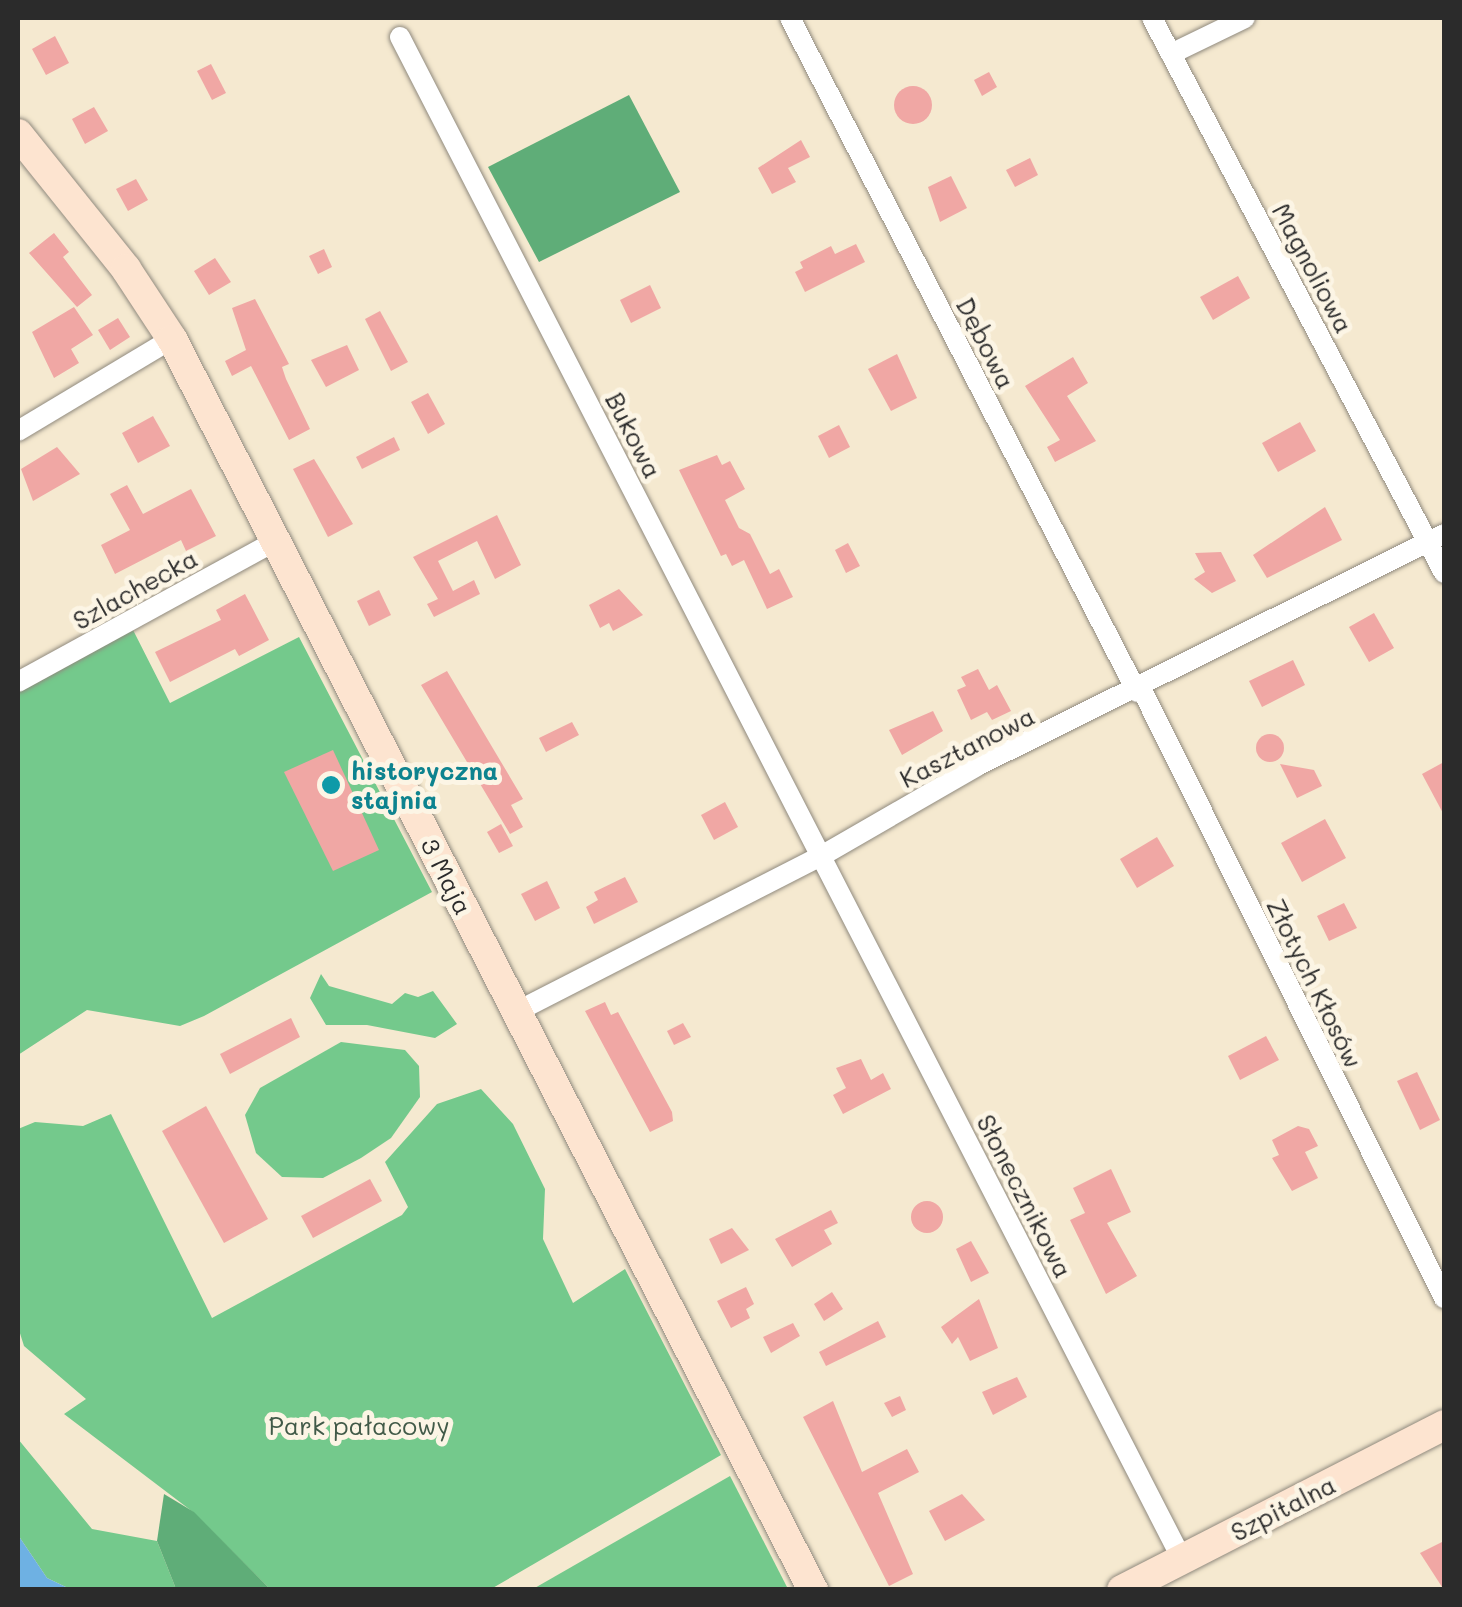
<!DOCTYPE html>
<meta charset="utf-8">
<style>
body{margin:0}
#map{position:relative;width:1462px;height:1607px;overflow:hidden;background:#f5e9d0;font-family:Mali,sans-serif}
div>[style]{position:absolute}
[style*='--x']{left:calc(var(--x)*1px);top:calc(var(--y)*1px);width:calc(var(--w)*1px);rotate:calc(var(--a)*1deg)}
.green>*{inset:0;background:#74c98c}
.forest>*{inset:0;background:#5fad78}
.water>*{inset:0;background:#6eb1e3}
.building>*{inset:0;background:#f0a7a4}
.round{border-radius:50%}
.roads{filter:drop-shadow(0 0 2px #908a7e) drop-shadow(0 0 2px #908a7e)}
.street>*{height:20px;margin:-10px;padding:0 10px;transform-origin:10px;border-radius:10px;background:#fff}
.secondary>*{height:30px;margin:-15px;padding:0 15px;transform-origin:15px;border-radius:15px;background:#fde4d0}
.dots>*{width:28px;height:28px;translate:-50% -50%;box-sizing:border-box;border:5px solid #fcf5e5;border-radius:50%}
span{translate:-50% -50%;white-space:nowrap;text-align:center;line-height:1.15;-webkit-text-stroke:10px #fcf5e5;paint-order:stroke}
.street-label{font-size:25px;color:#2b2b2b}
.culture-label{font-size:25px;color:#0d838f;font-weight:700}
.left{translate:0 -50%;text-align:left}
.park-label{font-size:25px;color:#415a48}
.frame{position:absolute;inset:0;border:20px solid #2b2b2b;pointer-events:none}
</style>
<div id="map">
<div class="green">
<div style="clip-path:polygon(131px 626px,170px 703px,299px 637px,432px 892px,204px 1016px,180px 1026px,87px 1010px,18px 1055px,18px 692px)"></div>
<div style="clip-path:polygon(321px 974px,329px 986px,392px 1004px,405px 993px,418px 997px,433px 991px,457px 1024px,435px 1038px,367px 1025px,326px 1025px,310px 998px)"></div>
<div style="clip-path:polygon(341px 1042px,405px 1050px,419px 1066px,420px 1097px,391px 1138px,361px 1158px,323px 1178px,282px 1177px,256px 1153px,245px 1115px,260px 1088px)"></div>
<div style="clip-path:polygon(481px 1089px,513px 1124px,545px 1189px,543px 1239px,573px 1303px,625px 1269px,721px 1455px,491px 1589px,270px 1589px,193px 1512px,64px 1414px,86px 1399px,24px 1346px,18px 1327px,18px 1129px,35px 1122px,83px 1126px,111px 1114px,212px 1318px,402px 1215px,408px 1207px,385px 1162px,437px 1104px)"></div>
<div style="clip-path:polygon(18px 1439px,92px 1529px,157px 1541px,176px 1589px,70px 1589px,47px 1578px,18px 1535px)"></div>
<div style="clip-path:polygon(730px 1476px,788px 1589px,533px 1589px)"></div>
</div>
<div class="forest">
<div style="clip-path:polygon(629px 95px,680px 192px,539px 262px,488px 167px)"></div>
<div style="clip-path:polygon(164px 1494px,194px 1512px,270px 1589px,176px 1589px,157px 1541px)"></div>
</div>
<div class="water">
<div style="clip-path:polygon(18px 1535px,47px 1578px,70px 1589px,18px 1589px)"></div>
</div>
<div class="building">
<div style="clip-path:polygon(55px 36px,69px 63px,46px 75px,32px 49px)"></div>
<div style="clip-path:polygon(211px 64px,226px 93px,212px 100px,197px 71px)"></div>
<div style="clip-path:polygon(989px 72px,997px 87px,982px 96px,974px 80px)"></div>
<div class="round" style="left:894px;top:86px;width:38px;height:38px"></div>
<div style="clip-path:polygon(94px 107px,108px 131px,85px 144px,72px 119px)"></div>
<div style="clip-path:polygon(801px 140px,810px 157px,788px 168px,796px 182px,772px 194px,758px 168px)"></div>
<div style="clip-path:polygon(1030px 158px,1038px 175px,1015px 187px,1006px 170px)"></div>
<div style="clip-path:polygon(951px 176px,967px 208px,940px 222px,928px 187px)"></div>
<div style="clip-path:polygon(136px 179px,148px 200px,128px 211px,116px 189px)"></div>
<div style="clip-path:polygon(54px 233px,69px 252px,63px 257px,92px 295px,77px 307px,29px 253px)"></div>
<div style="clip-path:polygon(856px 244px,865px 262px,805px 292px,795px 272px,803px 268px,800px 262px,831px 246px,835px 254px)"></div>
<div style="clip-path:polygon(324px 249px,332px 267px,318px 274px,309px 256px)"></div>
<div style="clip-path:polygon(215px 258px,231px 282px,209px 295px,194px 271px)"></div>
<div style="clip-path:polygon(1238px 276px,1250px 298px,1213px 320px,1200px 297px)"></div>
<div style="clip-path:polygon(650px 285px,661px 308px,631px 323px,620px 300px)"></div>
<div style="clip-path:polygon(255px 299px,289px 364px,282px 367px,286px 379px,310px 429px,289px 440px,251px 366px,232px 376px,225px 361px,246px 350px,232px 308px)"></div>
<div style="clip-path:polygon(74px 307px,93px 335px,71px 349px,79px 363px,54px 378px,32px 332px)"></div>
<div style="clip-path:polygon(380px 311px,408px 362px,391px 371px,365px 319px)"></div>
<div style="clip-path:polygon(118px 318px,130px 337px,110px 350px,98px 330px)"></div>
<div style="clip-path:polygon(347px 345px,359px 370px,326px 387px,311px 360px)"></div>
<div style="clip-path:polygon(897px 354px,917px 398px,891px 411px,868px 369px)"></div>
<div style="clip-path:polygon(1073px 357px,1088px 383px,1067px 396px,1096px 441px,1055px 462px,1047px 447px,1060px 440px,1025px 386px)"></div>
<div style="clip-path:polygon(428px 393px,445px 424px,428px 434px,411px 402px)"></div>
<div style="clip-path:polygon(153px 416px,170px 446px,138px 463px,122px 433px)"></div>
<div style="clip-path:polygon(1300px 422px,1316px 451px,1278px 472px,1262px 443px)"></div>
<div style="clip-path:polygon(839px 425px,850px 447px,829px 458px,818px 436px)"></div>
<div style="clip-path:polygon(394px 437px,400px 450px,362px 469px,356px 457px)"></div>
<div style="clip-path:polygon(57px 447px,80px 474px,33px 501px,21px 469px)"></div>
<div style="clip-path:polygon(717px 455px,722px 465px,730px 461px,745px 489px,725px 500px,739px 528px,750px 534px,770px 574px,779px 569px,793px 597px,767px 609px,744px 560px,732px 566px,726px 554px,721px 556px,679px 470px)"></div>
<div style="clip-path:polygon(314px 459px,353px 524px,328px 537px,293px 469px)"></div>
<div style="clip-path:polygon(127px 485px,143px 514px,191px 489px,216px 536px,186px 551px,181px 540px,115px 574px,101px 545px,130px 530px,110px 494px)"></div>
<div style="clip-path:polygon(1325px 507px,1342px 540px,1267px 578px,1253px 555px)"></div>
<div style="clip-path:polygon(497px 515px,521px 565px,495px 579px,477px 541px,438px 561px,453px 591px,474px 580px,480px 594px,434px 617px,427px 604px,438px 599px,413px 557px)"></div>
<div style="clip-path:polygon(848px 543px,860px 566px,846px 573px,835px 550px)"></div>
<div style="clip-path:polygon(1221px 552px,1236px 581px,1212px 593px,1194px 579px,1205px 572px,1195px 553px)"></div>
<div style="clip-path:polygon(619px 589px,643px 615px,613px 631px,609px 623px,600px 628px,589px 605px)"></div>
<div style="clip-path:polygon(379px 590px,391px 615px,369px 626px,357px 601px)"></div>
<div style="clip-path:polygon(245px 594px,269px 640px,239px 656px,235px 649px,170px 682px,155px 652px,221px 620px,216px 610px)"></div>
<div style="clip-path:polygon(1374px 613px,1394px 648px,1369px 662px,1349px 627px)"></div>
<div style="clip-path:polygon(1293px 660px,1305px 685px,1262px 707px,1249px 681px)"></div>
<div style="clip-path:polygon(978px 669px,989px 690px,997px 685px,1011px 711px,992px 720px,987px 712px,971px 720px,957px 690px,966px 686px,961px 677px)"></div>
<div style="clip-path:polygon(447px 671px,523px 799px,511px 805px,523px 827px,510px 834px,421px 685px)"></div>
<div style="clip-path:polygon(933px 711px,943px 731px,902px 755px,889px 730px)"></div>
<div style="clip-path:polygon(572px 722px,579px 735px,546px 752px,539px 738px)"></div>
<div class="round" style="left:1256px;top:734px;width:28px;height:28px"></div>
<div style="clip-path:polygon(333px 750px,379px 850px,333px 871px,284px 772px)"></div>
<div style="clip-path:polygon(1444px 762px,1444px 815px,1422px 774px)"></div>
<div style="clip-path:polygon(1280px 764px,1314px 770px,1322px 786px,1297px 798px)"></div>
<div style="clip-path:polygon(725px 802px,738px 827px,714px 840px,701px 815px)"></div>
<div style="clip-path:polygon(1325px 819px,1346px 858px,1302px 882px,1281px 843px)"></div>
<div style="clip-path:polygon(501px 824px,513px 846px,499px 853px,487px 832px)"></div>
<div style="clip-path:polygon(1157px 837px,1174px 866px,1137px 888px,1120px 859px)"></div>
<div style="clip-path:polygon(625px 877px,638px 902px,594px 924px,586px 907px,598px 900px,594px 892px)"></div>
<div style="clip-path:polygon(547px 881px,560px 908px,535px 921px,521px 894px)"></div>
<div style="clip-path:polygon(1344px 903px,1357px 928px,1329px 941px,1317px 916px)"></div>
<div style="clip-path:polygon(605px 1002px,611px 1015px,618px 1012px,672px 1112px,673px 1121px,650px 1132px,585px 1011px)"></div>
<div style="clip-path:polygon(291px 1018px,300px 1037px,230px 1074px,220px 1054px)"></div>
<div style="clip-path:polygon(683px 1023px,691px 1037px,674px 1045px,667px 1031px)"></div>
<div style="clip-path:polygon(1266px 1036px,1279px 1060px,1240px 1080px,1228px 1056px)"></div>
<div style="clip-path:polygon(861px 1059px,871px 1080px,883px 1073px,891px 1089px,843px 1114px,833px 1095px,846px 1088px,836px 1068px)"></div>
<div style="clip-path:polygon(1417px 1072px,1440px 1120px,1420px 1130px,1397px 1081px)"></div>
<div style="clip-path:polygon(206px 1106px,268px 1219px,224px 1243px,162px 1131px)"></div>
<div style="clip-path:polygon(1298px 1126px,1309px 1129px,1318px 1146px,1305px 1152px,1318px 1178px,1292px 1191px,1272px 1158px,1279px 1155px,1272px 1140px)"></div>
<div style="clip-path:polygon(1111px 1169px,1131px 1212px,1107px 1223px,1137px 1276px,1106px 1294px,1070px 1220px,1085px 1213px,1073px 1188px)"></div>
<div style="clip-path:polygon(370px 1179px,382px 1201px,313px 1238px,301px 1216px)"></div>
<div class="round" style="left:911px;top:1201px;width:32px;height:32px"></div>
<div style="clip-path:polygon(831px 1210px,838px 1223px,824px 1230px,832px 1244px,792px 1267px,775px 1239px)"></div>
<div style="clip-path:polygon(732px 1228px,749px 1250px,721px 1264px,709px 1239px)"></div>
<div style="clip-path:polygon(971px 1241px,989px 1273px,971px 1282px,956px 1249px)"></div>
<div style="clip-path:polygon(746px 1287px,754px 1304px,746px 1309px,750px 1318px,731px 1328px,717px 1301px)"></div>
<div style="clip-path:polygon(832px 1292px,843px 1309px,824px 1321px,814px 1304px)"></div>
<div style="clip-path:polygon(979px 1299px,998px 1348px,970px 1361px,958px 1337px,952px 1344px,941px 1327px)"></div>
<div style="clip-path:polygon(878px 1321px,886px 1337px,826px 1366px,819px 1352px)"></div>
<div style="clip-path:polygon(793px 1323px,800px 1336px,771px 1353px,763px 1337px)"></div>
<div style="clip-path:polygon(1017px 1377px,1027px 1397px,993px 1415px,982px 1392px)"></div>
<div style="clip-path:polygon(900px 1396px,906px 1410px,892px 1417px,884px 1403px)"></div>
<div style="clip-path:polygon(833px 1401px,862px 1472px,907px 1449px,919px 1472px,878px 1493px,913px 1574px,889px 1586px,803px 1417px)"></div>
<div style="clip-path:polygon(962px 1494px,985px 1520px,945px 1541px,929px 1511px)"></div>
<div style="clip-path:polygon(1444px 1541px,1444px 1590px,1420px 1553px)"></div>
</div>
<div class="roads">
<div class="street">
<div style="--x:790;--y:18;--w:758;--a:62.76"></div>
<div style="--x:1152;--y:18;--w:627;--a:62.25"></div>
<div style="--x:400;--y:37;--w:1711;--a:62.81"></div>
<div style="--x:1171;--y:54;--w:82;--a:-25.9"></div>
<div style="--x:18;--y:431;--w:179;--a:-30.9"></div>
<div style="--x:18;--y:682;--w:294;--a:-28.7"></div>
<div style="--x:1142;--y:690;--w:679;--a:63.59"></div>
<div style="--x:516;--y:1012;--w:345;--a:-27.1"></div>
<div style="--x:823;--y:855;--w:178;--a:-30"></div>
<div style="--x:977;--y:766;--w:521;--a:-26.42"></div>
</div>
<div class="secondary">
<div style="--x:18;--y:134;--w:173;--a:51.3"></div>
<div style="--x:126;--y:269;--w:84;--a:56.7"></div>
<div style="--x:172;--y:339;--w:1406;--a:62.87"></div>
<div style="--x:1122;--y:1590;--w:362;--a:-27.1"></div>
</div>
</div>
<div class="dots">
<div style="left:331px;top:785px;background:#0f9aa8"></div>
</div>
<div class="street-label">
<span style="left:1313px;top:268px;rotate:62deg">Magnoliowa</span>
<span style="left:986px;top:343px;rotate:63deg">Dębowa</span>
<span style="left:634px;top:435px;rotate:63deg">Bukowa</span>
<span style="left:135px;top:589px;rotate:-29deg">Szlachecka</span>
<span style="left:967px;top:747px;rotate:-27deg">Kasztanowa</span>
<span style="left:447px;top:876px;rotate:63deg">3 Maja</span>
<span style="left:1315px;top:983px;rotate:64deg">Złotych Kłosów</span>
<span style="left:1025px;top:1196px;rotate:63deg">Słonecznikowa</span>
<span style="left:1283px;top:1508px;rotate:-27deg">Szpitalna</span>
</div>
<div class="culture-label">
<span class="left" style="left:351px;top:785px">historyczna<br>stajnia</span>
</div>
<div class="park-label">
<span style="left:359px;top:1425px">Park pałacowy</span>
</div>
<div class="frame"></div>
</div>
